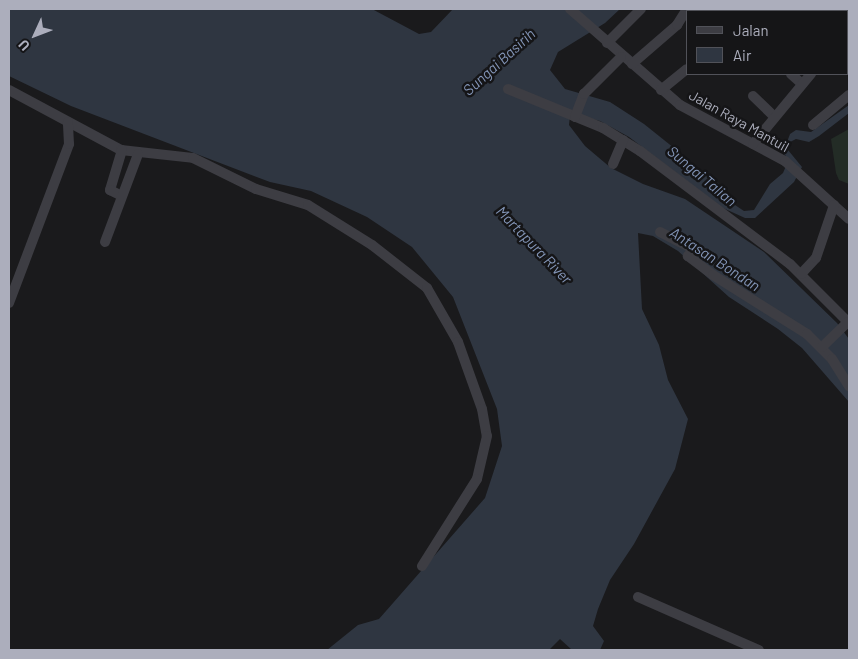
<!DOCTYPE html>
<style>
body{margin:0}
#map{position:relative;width:858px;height:659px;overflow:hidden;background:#1a1a1c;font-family:Barlow,sans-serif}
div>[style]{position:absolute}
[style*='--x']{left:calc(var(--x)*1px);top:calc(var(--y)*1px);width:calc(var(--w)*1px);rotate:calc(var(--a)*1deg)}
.green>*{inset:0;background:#232c26}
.water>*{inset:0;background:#2f3641}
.pier>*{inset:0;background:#1a1a1c}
.minor>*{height:10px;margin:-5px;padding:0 5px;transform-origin:5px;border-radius:5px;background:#3d3d43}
span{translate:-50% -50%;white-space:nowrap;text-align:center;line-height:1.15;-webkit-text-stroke:5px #151517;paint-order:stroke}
.street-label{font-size:14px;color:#acaebc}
.water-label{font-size:15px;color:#8395b7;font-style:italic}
.frame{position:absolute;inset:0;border:10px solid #acaebc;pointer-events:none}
.legend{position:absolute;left:686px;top:10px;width:162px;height:65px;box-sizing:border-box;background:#151517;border:1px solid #515259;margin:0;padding:6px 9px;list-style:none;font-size:15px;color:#acaebc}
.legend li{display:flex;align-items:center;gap:10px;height:25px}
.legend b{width:25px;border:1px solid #515259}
.north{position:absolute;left:10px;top:10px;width:50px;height:50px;-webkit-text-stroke:4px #151517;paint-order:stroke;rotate:227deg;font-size:14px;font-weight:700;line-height:20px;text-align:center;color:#acaebc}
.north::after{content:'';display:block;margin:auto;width:18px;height:22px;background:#acaebc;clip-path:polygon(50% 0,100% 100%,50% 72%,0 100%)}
</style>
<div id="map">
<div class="green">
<div style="clip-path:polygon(849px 129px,849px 184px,839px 180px,836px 173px,831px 139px)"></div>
</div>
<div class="water">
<div style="clip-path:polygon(9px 9px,372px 9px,419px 34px,431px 32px,453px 9px,620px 9px,605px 23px,558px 52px,550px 70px,565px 89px,610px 102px,644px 124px,674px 148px,689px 165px,718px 183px,735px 205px,744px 211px,754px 210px,770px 184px,783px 173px,789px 159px,783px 153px,790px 134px,796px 130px,811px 132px,849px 105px,849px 113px,819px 136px,809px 142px,796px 139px,790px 142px,788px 150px,802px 167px,794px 182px,755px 218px,745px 218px,723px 208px,629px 137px,600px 121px,573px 114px,570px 115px,569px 125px,585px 146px,611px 168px,643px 184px,685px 199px,764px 252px,837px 323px,849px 339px,849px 402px,802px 348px,778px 329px,729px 297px,678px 251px,653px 236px,638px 233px,642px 309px,659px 345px,668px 380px,688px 419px,675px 469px,634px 544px,610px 580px,598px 609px,593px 626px,604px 641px,600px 650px,327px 650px,358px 625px,379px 619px,485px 498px,502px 446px,497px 409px,453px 297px,412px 247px,367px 217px,311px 191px,270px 182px,71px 106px,9px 76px)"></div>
</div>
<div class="pier">
<div style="clip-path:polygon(560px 639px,572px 650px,549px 650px)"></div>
</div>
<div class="minor">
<div style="--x:570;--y:9;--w:146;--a:41.1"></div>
<div style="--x:680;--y:105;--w:119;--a:28.1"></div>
<div style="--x:785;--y:161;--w:86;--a:42.2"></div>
<div style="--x:839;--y:9;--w:4;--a:34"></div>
<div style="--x:756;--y:11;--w:4;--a:-34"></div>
<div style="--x:847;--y:29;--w:4;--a:-56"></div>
<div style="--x:607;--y:43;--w:48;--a:-45"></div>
<div style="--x:632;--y:64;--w:60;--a:-40.9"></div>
<div style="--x:677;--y:25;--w:19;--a:-58"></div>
<div style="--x:791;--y:74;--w:15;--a:42"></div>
<div style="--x:508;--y:89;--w:103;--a:22.3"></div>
<div style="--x:603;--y:128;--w:44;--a:31.9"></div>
<div style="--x:640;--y:151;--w:188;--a:37"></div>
<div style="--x:790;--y:264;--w:83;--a:45"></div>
<div style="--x:9;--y:90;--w:127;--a:28.2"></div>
<div style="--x:121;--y:150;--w:72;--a:6.3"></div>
<div style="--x:193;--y:158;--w:70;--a:26.2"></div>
<div style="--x:256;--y:189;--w:54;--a:17.1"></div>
<div style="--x:308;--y:205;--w:75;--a:32"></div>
<div style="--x:372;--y:245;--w:70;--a:38"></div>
<div style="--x:427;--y:288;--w:62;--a:60.1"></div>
<div style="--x:458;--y:342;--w:71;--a:70.3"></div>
<div style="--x:482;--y:409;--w:27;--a:80"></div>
<div style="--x:487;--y:436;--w:44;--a:103.1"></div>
<div style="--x:477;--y:479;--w:103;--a:122.3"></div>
<div style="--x:661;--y:90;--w:33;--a:-39"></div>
<div style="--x:753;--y:96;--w:30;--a:44"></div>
<div style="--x:575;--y:117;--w:25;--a:-69"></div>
<div style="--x:584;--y:94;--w:52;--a:-45"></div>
<div style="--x:813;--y:125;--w:47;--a:-39.8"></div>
<div style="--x:753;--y:144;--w:91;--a:-50.4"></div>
<div style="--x:122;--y:150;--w:42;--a:106.7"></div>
<div style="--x:110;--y:190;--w:13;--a:27"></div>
<div style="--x:613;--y:164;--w:26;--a:-67"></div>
<div style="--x:660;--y:232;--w:37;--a:27"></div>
<div style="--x:693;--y:249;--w:9;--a:126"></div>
<div style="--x:688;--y:256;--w:31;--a:37"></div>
<div style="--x:713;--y:275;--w:111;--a:32.1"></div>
<div style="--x:807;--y:334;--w:35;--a:45"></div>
<div style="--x:832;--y:359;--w:32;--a:58"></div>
<div style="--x:105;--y:242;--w:94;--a:-69.4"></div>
<div style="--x:801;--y:274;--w:22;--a:-47"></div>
<div style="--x:816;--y:258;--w:56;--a:-71.2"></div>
<div style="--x:9;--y:303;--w:170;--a:-69.3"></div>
<div style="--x:69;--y:144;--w:22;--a:-93"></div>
<div style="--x:822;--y:347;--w:36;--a:-44"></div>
<div style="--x:638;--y:597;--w:132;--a:23.7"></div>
</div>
<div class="street-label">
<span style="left:739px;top:121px;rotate:29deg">Jalan Raya Mantuil</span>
</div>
<div class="water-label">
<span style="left:499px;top:62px;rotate:-42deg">Sungai Basirih</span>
<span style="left:702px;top:176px;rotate:40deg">Sungai Talian</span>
<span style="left:534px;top:245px;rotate:46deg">Martapura River</span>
<span style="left:715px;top:259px;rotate:33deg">Antasan Bondan</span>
</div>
<div class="frame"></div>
<ul class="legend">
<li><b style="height:6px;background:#3d3d43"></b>Jalan</li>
<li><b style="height:14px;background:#2f3641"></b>Air</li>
</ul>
<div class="north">U</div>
</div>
